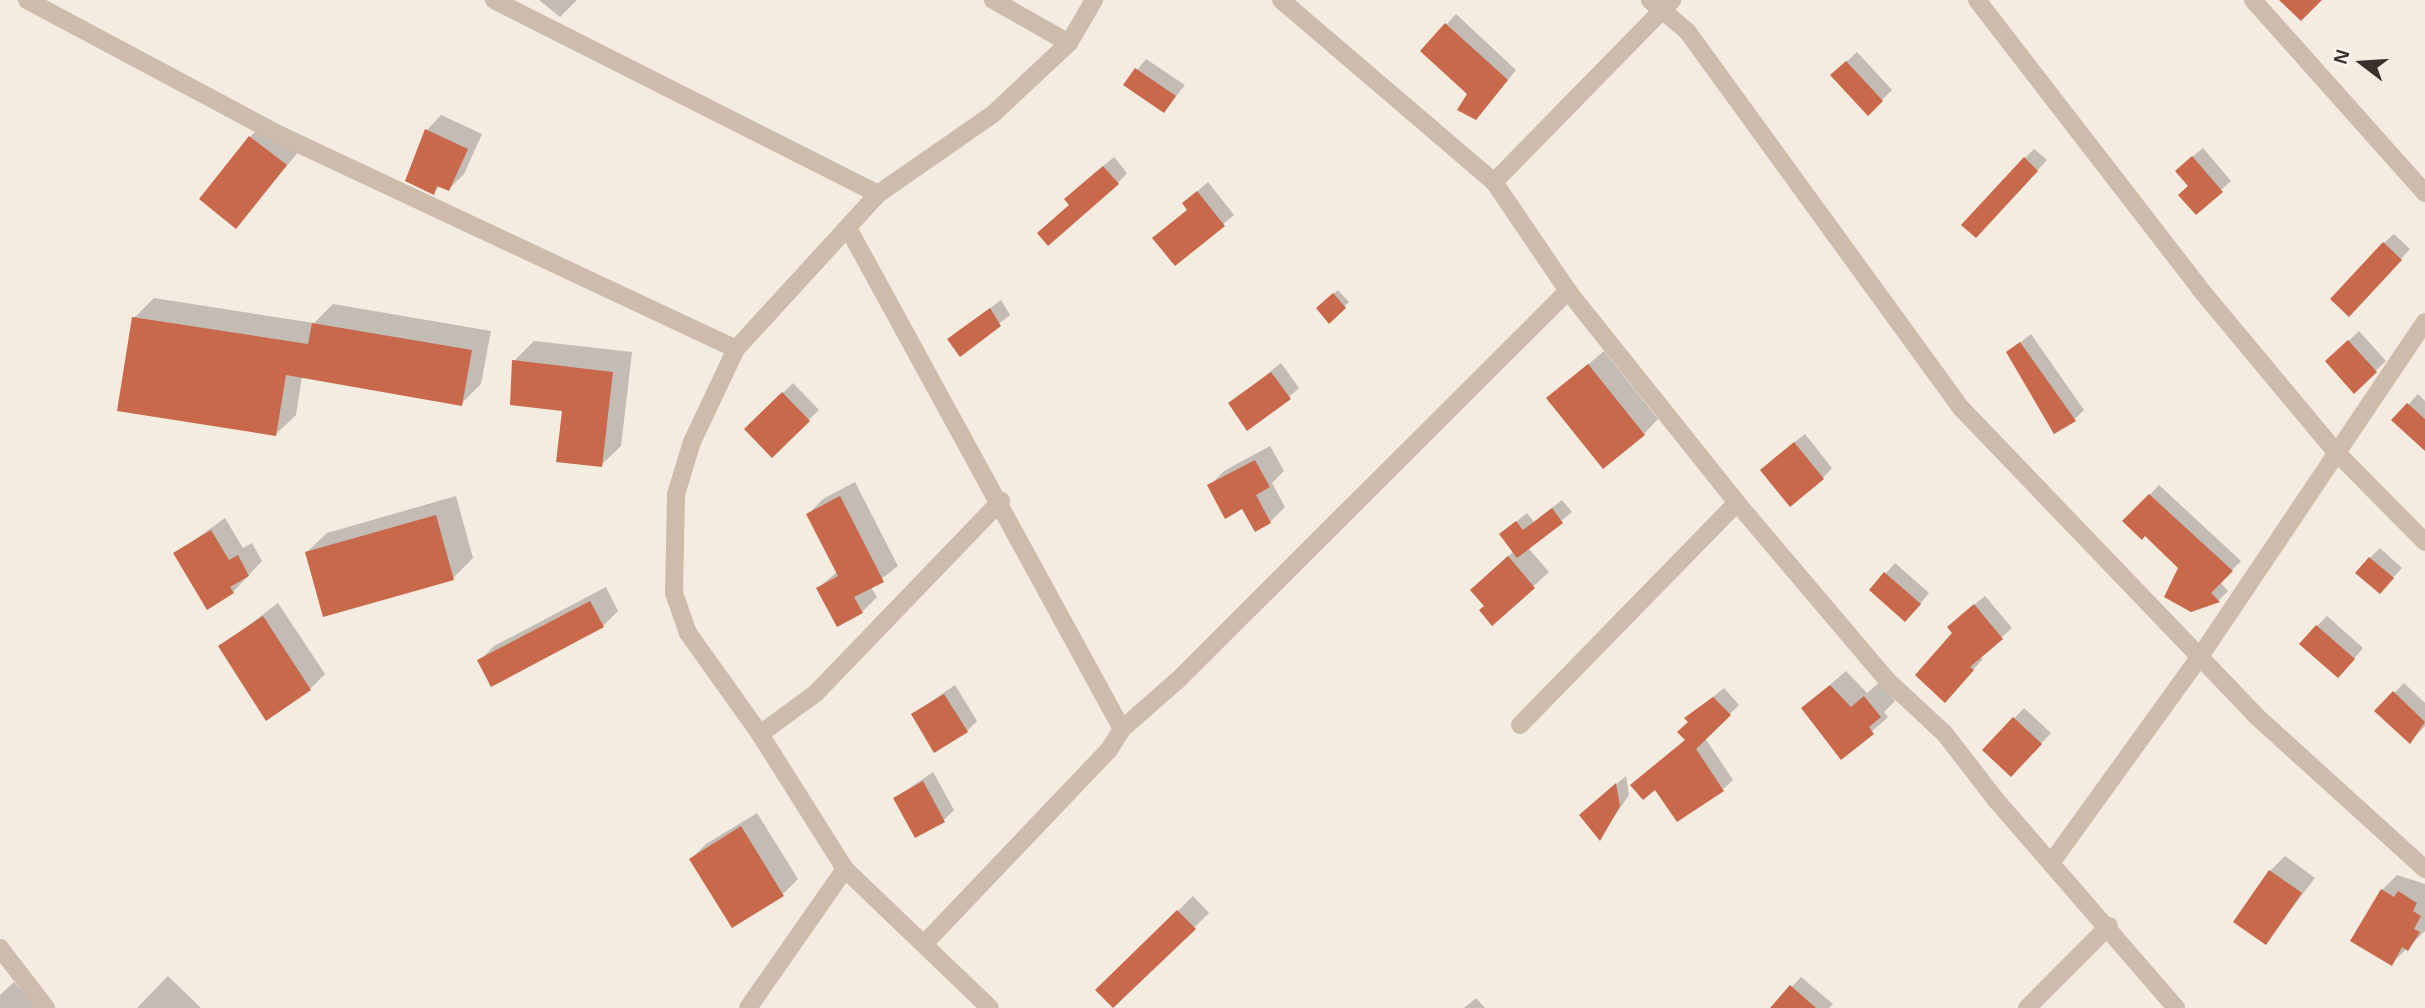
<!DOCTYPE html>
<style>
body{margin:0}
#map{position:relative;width:2425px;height:1008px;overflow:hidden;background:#f4ebe1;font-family:Arial,sans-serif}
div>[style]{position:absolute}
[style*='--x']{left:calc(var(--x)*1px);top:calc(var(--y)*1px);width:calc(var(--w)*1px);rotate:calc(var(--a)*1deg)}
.shadow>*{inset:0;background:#0003}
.building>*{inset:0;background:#c8694b}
.minor>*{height:18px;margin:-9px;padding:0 9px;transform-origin:9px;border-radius:9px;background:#cdbbac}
span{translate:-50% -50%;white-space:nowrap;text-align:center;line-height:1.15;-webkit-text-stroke:6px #fbf5ee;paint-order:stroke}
.north{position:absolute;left:2327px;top:28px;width:70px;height:70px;-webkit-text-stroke:5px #fbf5ee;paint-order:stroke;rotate:287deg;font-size:19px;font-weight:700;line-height:28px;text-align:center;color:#3b302b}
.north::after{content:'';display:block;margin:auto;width:24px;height:32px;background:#3b302b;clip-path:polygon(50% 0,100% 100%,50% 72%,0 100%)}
</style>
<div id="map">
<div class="shadow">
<div style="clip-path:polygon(539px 0,577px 0,560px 17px)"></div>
<div style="clip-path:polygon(1456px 14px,1516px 70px,1476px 118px,1469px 94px,1423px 50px)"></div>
<div style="clip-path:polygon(1857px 52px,1892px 90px,1868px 114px,1832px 75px)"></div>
<div style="clip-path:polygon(1146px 59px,1185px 85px,1164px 111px,1126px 84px)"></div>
<div style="clip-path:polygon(441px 115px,482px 134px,464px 174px,449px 189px,440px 186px,433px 193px,427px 130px)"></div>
<div style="clip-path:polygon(265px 122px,301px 149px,236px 226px,250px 137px)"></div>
<div style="clip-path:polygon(2203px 148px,2231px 181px,2221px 190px,2190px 186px,2187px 161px)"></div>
<div style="clip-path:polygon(2034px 149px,2047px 160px,1986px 226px,2025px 158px)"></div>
<div style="clip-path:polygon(1114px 157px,1127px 173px,1118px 183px,1071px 204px,1076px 189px)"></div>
<div style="clip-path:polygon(1208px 182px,1234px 215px,1175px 264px,1194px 194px)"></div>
<div style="clip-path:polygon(2394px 234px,2410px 249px,2359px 305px,2384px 243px)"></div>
<div style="clip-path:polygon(1338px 290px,1349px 302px,1329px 321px,1318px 308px)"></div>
<div style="clip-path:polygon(154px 298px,314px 323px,333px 304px,491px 331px,481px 384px,461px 404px,302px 376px,296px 415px,276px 434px,134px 318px)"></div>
<div style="clip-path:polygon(1001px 300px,1010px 315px,960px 354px,949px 339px)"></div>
<div style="clip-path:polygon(2359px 331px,2386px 361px,2354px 391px,2337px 352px)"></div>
<div style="clip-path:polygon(2031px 334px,2084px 410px,2075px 419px,2008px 352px)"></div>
<div style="clip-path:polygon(534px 341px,632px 352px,621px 446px,601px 465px,564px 409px,514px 361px)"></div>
<div style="clip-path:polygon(1604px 351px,1658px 419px,1644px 434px,1549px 398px)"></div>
<div style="clip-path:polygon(1281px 363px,1299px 388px,1289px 397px,1230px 404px)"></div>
<div style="clip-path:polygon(793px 383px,819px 410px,772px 456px,746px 429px)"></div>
<div style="clip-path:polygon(2418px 394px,2425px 401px,2425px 449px,2394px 420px)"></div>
<div style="clip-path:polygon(1805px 434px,1832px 468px,1823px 478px,1772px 460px)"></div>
<div style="clip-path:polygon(1270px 446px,1284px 471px,1272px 483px,1285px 507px,1270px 522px,1209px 486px,1224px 471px)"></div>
<div style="clip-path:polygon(855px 482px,898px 566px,871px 587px,877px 597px,862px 612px,818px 588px,838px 571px,808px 514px,823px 499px)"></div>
<div style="clip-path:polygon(2159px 485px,2241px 561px,2220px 582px,2228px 591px,2219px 600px,2191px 610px,2180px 567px,2145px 533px,2125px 521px)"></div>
<div style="clip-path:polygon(456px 496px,473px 558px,453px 578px,307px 552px,327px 533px)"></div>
<div style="clip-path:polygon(1562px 500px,1572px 512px,1528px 548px,1549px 572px,1492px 624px,1486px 605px,1487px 575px,1514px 551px,1501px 534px,1527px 513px,1534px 522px)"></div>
<div style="clip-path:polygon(225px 518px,243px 548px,252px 543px,262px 561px,233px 592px,175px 554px)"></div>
<div style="clip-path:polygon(2380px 548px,2402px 568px,2389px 582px,2370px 558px)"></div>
<div style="clip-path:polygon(1895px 563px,1929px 593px,1915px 610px,1871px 590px)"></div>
<div style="clip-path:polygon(606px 587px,618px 611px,603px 626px,479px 661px,494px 646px)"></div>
<div style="clip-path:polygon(1985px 596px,2012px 628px,1980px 657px,1983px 659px,1955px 690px,1955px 633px,1959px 617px)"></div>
<div style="clip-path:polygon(278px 603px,325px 674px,310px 689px,220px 647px)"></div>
<div style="clip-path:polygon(2327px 616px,2363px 648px,2348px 666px,2317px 626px)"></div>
<div style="clip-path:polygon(1846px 671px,1867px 693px,1880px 682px,1895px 701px,1884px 712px,1888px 717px,1842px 758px,1803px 708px)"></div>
<div style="clip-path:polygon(2404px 683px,2425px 703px,2425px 726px,2410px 742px,2377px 711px)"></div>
<div style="clip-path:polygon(955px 685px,977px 721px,967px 731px,913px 714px)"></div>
<div style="clip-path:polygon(1724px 688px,1739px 705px,1705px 738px,1733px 780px,1723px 789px,1687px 739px,1690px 721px,1687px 718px)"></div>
<div style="clip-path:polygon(2024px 708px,2051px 733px,2011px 775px,1984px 750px)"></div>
<div style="clip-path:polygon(933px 772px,954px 810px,944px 820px,895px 798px)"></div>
<div style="clip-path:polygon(1626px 776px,1629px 795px,1600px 838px,1591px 805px)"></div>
<div style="clip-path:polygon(757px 813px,798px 879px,783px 894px,691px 859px,706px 844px)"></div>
<div style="clip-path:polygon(2285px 856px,2315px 878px,2265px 943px,2270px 871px)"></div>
<div style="clip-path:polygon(2397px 875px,2425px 884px,2425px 931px,2391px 964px,2382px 890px)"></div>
<div style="clip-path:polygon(1193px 896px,1209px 913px,1114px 1007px,1098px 990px)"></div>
<div style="clip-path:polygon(168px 976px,201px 1008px,137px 1008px)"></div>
<div style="clip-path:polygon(1801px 977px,1833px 1004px,1829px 1008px,1772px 1008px)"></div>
<div style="clip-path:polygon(14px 982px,19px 988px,25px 982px,36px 1008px,0 1008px,0 995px)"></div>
<div style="clip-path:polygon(1476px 998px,1485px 1008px,1464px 1008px)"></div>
</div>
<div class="building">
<div style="clip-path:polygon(2279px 0,2322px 0,2301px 21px)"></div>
<div style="clip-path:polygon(1445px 23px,1508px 80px,1476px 120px,1457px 110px,1467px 94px,1420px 51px)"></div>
<div style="clip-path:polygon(1846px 61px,1883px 101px,1868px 116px,1830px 75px)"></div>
<div style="clip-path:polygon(1135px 68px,1176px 96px,1164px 113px,1123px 85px)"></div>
<div style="clip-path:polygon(425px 129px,468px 149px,449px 191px,437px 186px,434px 195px,405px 181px)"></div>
<div style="clip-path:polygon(249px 136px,287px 165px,236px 229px,199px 199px)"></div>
<div style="clip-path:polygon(2192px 156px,2223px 192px,2196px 215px,2178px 195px,2188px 186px,2175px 171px)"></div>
<div style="clip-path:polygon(2024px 157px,2038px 171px,1976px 238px,1961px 225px)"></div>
<div style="clip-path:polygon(1103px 166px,1119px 184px,1048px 246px,1037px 233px,1069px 205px,1064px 199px)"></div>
<div style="clip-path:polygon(1197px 191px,1225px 226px,1175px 266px,1152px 238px,1187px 210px,1182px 203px)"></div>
<div style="clip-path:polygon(2383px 242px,2402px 260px,2349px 317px,2330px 299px)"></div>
<div style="clip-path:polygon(1333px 293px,1346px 308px,1329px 324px,1316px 308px)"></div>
<div style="clip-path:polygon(990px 308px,1001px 326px,960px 357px,947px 339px)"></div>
<div style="clip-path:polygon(132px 317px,308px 344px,312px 323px,472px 350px,462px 406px,286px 375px,276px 436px,117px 411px)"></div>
<div style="clip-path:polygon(2348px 340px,2377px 372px,2354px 394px,2325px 361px)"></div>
<div style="clip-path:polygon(2020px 342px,2076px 421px,2054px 434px,2006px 352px)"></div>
<div style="clip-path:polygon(512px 360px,613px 372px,602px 467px,556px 462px,562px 411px,510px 405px)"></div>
<div style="clip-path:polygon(1588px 364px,1645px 435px,1603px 469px,1546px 398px)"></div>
<div style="clip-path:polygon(1271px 372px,1291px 399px,1247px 431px,1228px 403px)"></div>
<div style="clip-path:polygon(782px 392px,810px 421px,772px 458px,744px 429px)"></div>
<div style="clip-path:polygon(2407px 403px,2425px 419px,2425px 451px,2391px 420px)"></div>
<div style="clip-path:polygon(1794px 442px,1824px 479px,1790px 507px,1760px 470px)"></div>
<div style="clip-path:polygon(1255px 460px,1270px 487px,1256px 495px,1271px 523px,1255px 532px,1242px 509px,1225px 519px,1207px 485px)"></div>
<div style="clip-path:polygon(2149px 494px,2233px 571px,2211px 593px,2220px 602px,2191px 612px,2164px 597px,2178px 568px,2145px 536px,2142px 540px,2122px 521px)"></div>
<div style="clip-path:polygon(840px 496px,884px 582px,854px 597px,863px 613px,837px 627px,816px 588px,838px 576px,806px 514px)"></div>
<div style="clip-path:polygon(1552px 508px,1563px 523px,1517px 558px,1499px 534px,1516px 521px,1523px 530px)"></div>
<div style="clip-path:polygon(436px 515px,454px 580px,323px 617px,305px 552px)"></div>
<div style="clip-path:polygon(211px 530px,229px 560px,238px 555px,249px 576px,230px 587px,234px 593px,207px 610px,173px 553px)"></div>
<div style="clip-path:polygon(1508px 556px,1535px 588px,1492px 626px,1479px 610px,1484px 606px,1470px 590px)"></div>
<div style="clip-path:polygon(2369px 557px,2394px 578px,2380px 594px,2355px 573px)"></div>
<div style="clip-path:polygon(1884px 572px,1921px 604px,1905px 622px,1869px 590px)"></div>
<div style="clip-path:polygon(590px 601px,604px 627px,491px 687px,477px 660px)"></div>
<div style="clip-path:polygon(1974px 604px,2003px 639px,1970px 667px,1974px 670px,1945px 703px,1915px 675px,1952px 633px,1947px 627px)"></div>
<div style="clip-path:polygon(263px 616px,311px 690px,266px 721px,218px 646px)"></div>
<div style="clip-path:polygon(2316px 625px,2355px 659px,2338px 678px,2299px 644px)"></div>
<div style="clip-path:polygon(1830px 685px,1851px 707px,1864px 696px,1881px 717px,1869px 727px,1874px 734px,1841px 760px,1801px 708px)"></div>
<div style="clip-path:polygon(2393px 691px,2425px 722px,2410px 744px,2374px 711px)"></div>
<div style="clip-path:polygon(944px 694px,968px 732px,934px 753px,911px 714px)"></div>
<div style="clip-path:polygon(1713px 697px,1731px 715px,1696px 749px,1724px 791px,1677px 822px,1655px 790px,1643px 800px,1630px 785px,1685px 740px,1677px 732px,1688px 722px,1684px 718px)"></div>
<div style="clip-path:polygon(2013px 717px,2042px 744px,2011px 777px,1982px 750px)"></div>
<div style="clip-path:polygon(923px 781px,945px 822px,915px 838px,893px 798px)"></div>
<div style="clip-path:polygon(1616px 783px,1620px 806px,1600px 841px,1579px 815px)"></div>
<div style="clip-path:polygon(741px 826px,784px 896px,732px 928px,689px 859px)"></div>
<div style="clip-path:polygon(2269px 870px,2302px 893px,2266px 945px,2233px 922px)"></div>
<div style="clip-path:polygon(2381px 889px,2394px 897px,2398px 891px,2417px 903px,2413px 911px,2421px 916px,2414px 929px,2420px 932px,2408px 951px,2402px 947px,2392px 966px,2350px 941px)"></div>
<div style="clip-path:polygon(1177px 910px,1196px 929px,1113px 1008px,1095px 990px)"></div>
<div style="clip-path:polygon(1790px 985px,1816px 1008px,1770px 1008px)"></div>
</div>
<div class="minor">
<div style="--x:27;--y:0;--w:289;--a:28.1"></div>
<div style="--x:282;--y:136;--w:501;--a:25.13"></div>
<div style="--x:494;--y:0;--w:430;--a:26.8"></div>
<div style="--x:993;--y:0;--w:87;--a:29.5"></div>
<div style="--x:1281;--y:0;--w:280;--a:40.5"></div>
<div style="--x:1494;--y:182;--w:132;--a:55.8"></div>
<div style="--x:1568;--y:291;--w:271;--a:51.4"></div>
<div style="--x:1737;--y:503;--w:233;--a:49.7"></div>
<div style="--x:1888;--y:681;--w:78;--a:42.9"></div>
<div style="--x:1945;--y:734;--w:83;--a:52.3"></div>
<div style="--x:1996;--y:800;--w:275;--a:49.1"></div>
<div style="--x:1650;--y:0;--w:48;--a:40"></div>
<div style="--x:1687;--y:31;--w:467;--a:54"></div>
<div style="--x:1962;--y:409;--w:422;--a:46.2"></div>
<div style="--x:2254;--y:714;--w:231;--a:42.2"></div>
<div style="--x:1977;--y:0;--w:365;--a:52.3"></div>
<div style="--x:2200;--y:289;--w:211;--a:50.2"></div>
<div style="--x:2335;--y:451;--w:128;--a:45.3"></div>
<div style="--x:2253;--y:0;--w:259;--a:48.3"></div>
<div style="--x:1494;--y:182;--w:255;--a:-45.6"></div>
<div style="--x:848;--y:228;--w:571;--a:61.33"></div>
<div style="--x:1520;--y:725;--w:310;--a:-45.7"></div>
<div style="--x:760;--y:734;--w:69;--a:-36.2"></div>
<div style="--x:816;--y:693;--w:267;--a:-46.1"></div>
<div style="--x:2051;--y:863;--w:256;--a:-54.2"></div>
<div style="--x:2201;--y:655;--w:401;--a:-56.1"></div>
<div style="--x:924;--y:944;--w:268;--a:-46.4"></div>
<div style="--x:1109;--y:750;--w:25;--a:-58"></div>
<div style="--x:1122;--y:729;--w:77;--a:-41.3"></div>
<div style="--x:1180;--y:678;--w:548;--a:-44.93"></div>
<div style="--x:0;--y:948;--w:76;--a:52.5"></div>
<div style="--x:748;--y:1008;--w:169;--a:-55.1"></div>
<div style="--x:990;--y:1008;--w:201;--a:-136.2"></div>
<div style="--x:845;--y:869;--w:160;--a:-122.2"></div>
<div style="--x:760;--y:734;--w:124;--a:-125.5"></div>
<div style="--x:688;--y:633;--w:42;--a:-109.3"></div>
<div style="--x:674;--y:593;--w:99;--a:-88.8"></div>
<div style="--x:676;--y:494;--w:54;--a:-72.9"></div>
<div style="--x:692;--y:442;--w:103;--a:-64.7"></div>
<div style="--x:736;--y:349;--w:210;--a:-47.5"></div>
<div style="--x:878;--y:194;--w:140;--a:-34.8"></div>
<div style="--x:993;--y:114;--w:104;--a:-43.1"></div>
<div style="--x:1069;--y:43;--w:50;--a:-59.8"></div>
<div style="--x:2027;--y:1008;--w:116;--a:-45"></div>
</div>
<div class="north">N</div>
</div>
